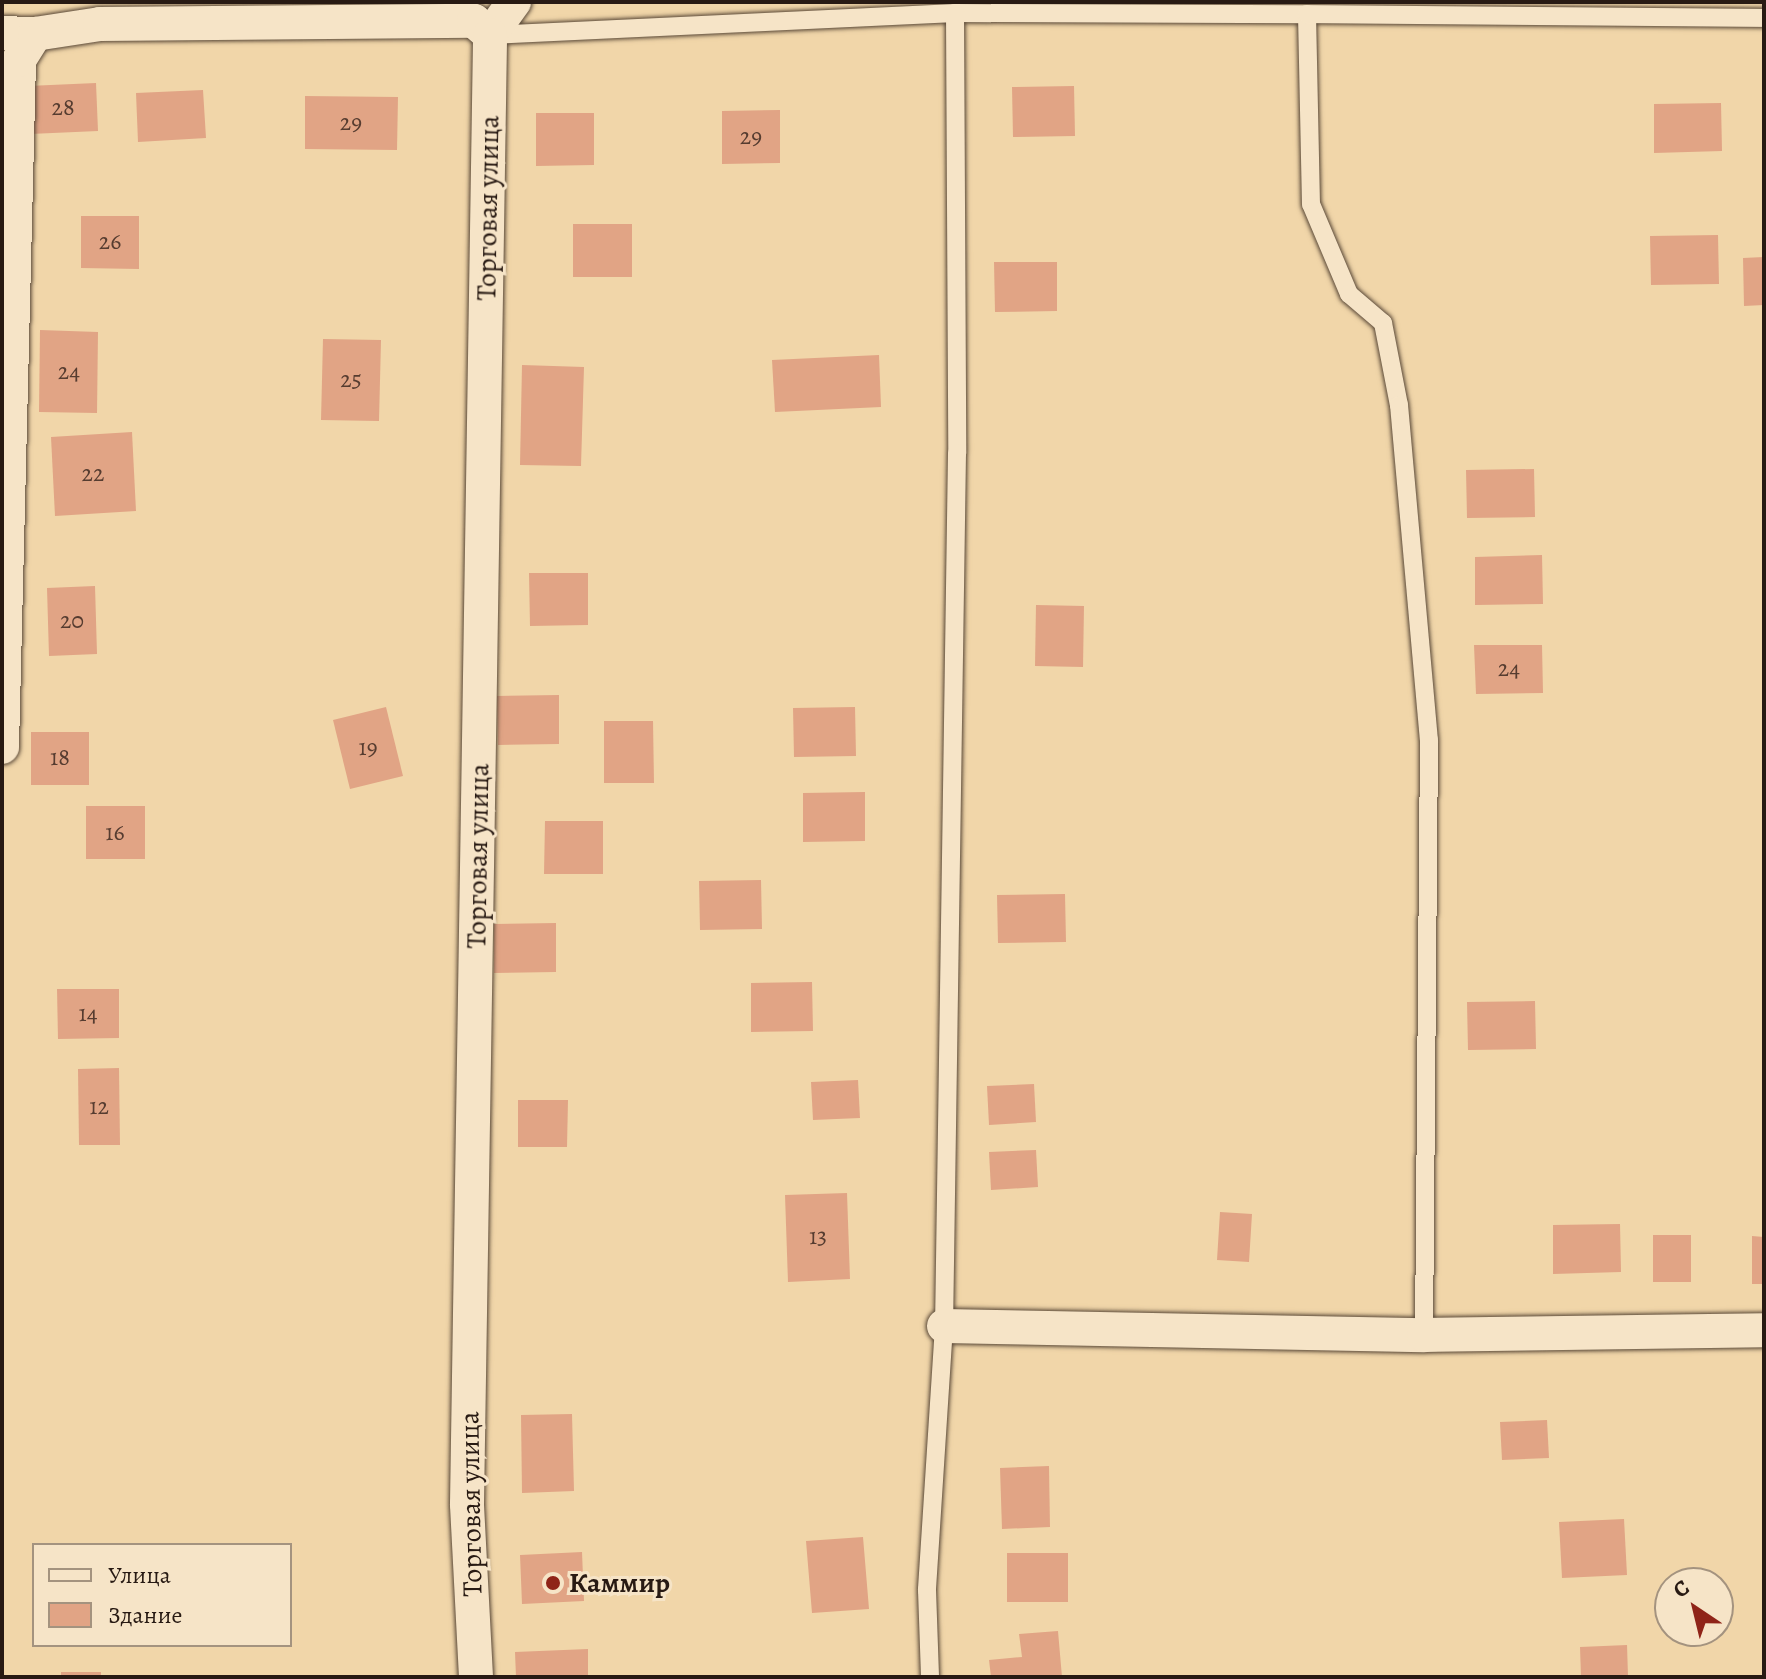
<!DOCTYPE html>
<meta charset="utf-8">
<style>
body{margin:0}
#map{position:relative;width:1766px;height:1679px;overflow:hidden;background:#f1d6a9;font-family:Alegreya,serif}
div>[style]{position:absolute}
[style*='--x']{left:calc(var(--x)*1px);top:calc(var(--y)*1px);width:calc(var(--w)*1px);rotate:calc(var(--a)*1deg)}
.building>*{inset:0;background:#e1a485}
.roads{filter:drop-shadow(0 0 2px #5a4938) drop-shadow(0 0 2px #5a4938)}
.lane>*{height:18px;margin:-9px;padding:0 9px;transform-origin:9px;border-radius:9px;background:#f6e4c7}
.street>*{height:34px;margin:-17px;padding:0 17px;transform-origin:17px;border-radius:17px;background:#f6e4c7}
.dots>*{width:22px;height:22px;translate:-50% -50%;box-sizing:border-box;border:4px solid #f6e4c7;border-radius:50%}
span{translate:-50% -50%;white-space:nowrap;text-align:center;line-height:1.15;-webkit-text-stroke:6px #f6e4c7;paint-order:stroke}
.number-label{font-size:24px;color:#563c30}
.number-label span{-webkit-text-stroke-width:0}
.street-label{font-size:28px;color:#281a13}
.poi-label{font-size:28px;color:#281a13;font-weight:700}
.left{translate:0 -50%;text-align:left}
.frame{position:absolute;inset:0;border:4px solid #281a13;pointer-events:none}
.legend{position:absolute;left:32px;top:1543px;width:260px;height:104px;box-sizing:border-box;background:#f6e4c7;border:2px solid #a4937f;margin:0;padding:10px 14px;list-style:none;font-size:24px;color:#281a13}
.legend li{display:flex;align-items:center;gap:16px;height:40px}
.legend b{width:40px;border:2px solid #a4937f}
.north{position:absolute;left:1654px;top:1567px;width:80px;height:80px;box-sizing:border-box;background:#f6e4c7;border:2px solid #a4937f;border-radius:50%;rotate:325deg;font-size:22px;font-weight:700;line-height:32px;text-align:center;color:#281a13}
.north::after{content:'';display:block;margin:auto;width:28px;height:36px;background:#8f2418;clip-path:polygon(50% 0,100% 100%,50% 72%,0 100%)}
</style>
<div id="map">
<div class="building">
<div style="clip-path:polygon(96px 83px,98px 131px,30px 134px,28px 86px)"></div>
<div style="clip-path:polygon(1074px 86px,1075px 136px,1013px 137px,1012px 87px)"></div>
<div style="clip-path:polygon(203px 90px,206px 138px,138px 142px,136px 93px)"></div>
<div style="clip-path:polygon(305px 96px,398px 97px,397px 150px,305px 149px)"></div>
<div style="clip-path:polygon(1721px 103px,1722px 151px,1654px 153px,1654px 104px)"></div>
<div style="clip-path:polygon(780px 110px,780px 163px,722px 164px,722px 111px)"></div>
<div style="clip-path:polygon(536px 113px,594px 113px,594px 165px,536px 166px)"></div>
<div style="clip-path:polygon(81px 216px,139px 216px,139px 269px,81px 268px)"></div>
<div style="clip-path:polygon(573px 224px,632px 224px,632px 277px,573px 277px)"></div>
<div style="clip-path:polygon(1718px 235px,1719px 284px,1651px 285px,1650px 236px)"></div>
<div style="clip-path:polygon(1764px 257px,1764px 305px,1744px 306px,1743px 258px)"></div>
<div style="clip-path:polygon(994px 262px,1057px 262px,1057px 311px,995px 312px)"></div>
<div style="clip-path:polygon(40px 330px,98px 332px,97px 413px,39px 412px)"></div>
<div style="clip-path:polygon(323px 339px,381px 340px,379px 421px,321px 420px)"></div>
<div style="clip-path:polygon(879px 355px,881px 407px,775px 412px,772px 360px)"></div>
<div style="clip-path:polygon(522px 365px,584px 367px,581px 466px,520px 465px)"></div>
<div style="clip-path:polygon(132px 432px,136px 511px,55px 516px,51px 437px)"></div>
<div style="clip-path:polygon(1534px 469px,1535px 517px,1467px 518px,1466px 470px)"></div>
<div style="clip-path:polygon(1542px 555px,1543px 604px,1475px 605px,1475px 557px)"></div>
<div style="clip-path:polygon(529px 573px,588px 573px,588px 625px,530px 626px)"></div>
<div style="clip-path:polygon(95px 586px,97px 654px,49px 656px,47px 588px)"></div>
<div style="clip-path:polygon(1036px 605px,1084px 606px,1083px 667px,1035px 666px)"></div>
<div style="clip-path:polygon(1474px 645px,1542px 645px,1543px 693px,1476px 694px)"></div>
<div style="clip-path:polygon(559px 695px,559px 744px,498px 745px,497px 696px)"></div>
<div style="clip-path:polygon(386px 707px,403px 776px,350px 789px,333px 720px)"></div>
<div style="clip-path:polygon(855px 707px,856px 756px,794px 757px,793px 708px)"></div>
<div style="clip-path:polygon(604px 721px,653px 721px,654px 783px,604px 783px)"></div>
<div style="clip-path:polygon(31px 732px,89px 732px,89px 785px,31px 785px)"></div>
<div style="clip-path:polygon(865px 792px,865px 841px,803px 842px,803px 793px)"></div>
<div style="clip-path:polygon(86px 806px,145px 806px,145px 859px,86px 859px)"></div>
<div style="clip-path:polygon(545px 821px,603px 821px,603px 874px,544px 874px)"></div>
<div style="clip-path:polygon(761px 880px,762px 929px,700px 930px,699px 881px)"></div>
<div style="clip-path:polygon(1065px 894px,1066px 942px,998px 943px,997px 895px)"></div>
<div style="clip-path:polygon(556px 923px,556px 972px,494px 973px,494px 924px)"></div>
<div style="clip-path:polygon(812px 982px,813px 1031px,751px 1032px,751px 983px)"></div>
<div style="clip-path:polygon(57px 989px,119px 989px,119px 1038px,58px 1039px)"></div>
<div style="clip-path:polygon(1535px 1001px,1536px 1049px,1468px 1050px,1467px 1002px)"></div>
<div style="clip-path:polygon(119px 1068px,120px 1145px,79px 1145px,78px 1069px)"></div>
<div style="clip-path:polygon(858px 1080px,860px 1118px,813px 1120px,811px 1082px)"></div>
<div style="clip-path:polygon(1034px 1084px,1036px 1122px,989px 1125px,987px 1086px)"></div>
<div style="clip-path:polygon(518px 1100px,568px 1100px,567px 1147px,518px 1147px)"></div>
<div style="clip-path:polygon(1036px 1150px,1038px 1187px,991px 1190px,989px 1152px)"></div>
<div style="clip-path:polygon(847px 1193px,850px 1279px,788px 1282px,785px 1195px)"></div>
<div style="clip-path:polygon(1220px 1212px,1252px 1214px,1249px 1262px,1217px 1260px)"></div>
<div style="clip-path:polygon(1620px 1224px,1621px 1272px,1553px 1274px,1553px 1225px)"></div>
<div style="clip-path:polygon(1653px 1235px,1691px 1235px,1691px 1282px,1653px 1282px)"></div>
<div style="clip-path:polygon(1752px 1236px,1764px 1237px,1764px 1284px,1752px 1284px)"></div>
<div style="clip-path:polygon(572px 1414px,574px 1491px,522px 1493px,521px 1415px)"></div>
<div style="clip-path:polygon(1547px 1420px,1549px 1458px,1502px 1460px,1500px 1422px)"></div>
<div style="clip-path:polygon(1049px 1466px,1050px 1527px,1002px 1529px,1000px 1468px)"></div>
<div style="clip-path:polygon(1624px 1519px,1627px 1575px,1562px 1578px,1559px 1522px)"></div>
<div style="clip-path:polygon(863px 1537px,869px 1609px,812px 1613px,806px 1541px)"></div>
<div style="clip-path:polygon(582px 1552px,584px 1601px,522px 1604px,520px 1555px)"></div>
<div style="clip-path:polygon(1007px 1553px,1068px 1553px,1068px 1602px,1007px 1602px)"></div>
<div style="clip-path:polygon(1058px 1631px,1062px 1677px,991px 1677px,989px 1660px,1022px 1657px,1019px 1634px)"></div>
<div style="clip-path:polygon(1627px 1645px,1628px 1677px,1581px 1677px,1580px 1647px)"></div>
<div style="clip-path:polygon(588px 1649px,588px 1677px,516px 1677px,515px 1652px)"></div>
<div style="clip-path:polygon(61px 1672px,101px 1672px,101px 1677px,61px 1677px)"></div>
</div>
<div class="roads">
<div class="lane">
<div style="--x:955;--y:13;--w:352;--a:0.2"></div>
<div style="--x:1307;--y:14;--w:190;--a:88.8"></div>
<div style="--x:1311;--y:204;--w:98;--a:67.1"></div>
<div style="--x:1349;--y:294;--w:45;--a:40.5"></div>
<div style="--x:1383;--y:323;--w:84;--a:79"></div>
<div style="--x:1399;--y:405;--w:336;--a:84.9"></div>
<div style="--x:1429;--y:740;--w:595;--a:90.48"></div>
<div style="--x:1307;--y:14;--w:457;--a:0.5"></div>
<div style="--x:490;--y:35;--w:466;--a:-2.7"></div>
<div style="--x:955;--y:13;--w:440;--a:89.7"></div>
<div style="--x:957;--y:453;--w:873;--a:90.85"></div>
<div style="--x:944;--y:1326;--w:265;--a:93.7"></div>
<div style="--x:927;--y:1590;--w:87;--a:88"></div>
</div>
<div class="street">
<div style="--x:2;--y:33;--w:33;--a:2"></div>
<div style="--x:490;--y:35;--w:41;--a:-54"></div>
<div style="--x:2;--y:747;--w:687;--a:-88.58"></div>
<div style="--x:19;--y:60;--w:31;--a:-58"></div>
<div style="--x:35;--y:34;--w:66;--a:-8.7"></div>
<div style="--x:100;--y:24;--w:374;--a:-0.5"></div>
<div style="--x:474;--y:21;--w:21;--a:41"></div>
<div style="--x:944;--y:1326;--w:480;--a:1.1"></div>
<div style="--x:1424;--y:1335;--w:340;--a:-0.8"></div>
<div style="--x:476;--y:1677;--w:173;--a:-93"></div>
<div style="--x:467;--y:1504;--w:1469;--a:-89.1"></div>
</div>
</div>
<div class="dots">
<div style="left:553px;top:1583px;background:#8f2418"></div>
</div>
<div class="number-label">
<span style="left:63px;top:108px">28</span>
<span style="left:351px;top:123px">29</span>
<span style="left:751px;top:137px">29</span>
<span style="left:110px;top:242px">26</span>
<span style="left:69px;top:372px">24</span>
<span style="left:351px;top:380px">25</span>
<span style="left:93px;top:474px">22</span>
<span style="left:72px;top:621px">20</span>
<span style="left:1509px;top:669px">24</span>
<span style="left:368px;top:748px">19</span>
<span style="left:60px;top:758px">18</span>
<span style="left:115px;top:833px">16</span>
<span style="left:88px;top:1014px">14</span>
<span style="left:99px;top:1107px">12</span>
<span style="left:818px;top:1237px">13</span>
</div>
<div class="street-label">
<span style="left:488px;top:208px;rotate:-89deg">Торговая улица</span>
<span style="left:478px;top:856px;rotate:-89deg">Торговая улица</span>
<span style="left:471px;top:1504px;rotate:-91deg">Торговая улица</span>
</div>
<div class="poi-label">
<span class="left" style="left:569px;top:1583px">Каммир</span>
</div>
<div class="frame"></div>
<ul class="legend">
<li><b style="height:10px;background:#f6e4c7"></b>Улица</li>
<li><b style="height:22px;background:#e1a485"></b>Здание</li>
</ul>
<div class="north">С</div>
</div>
